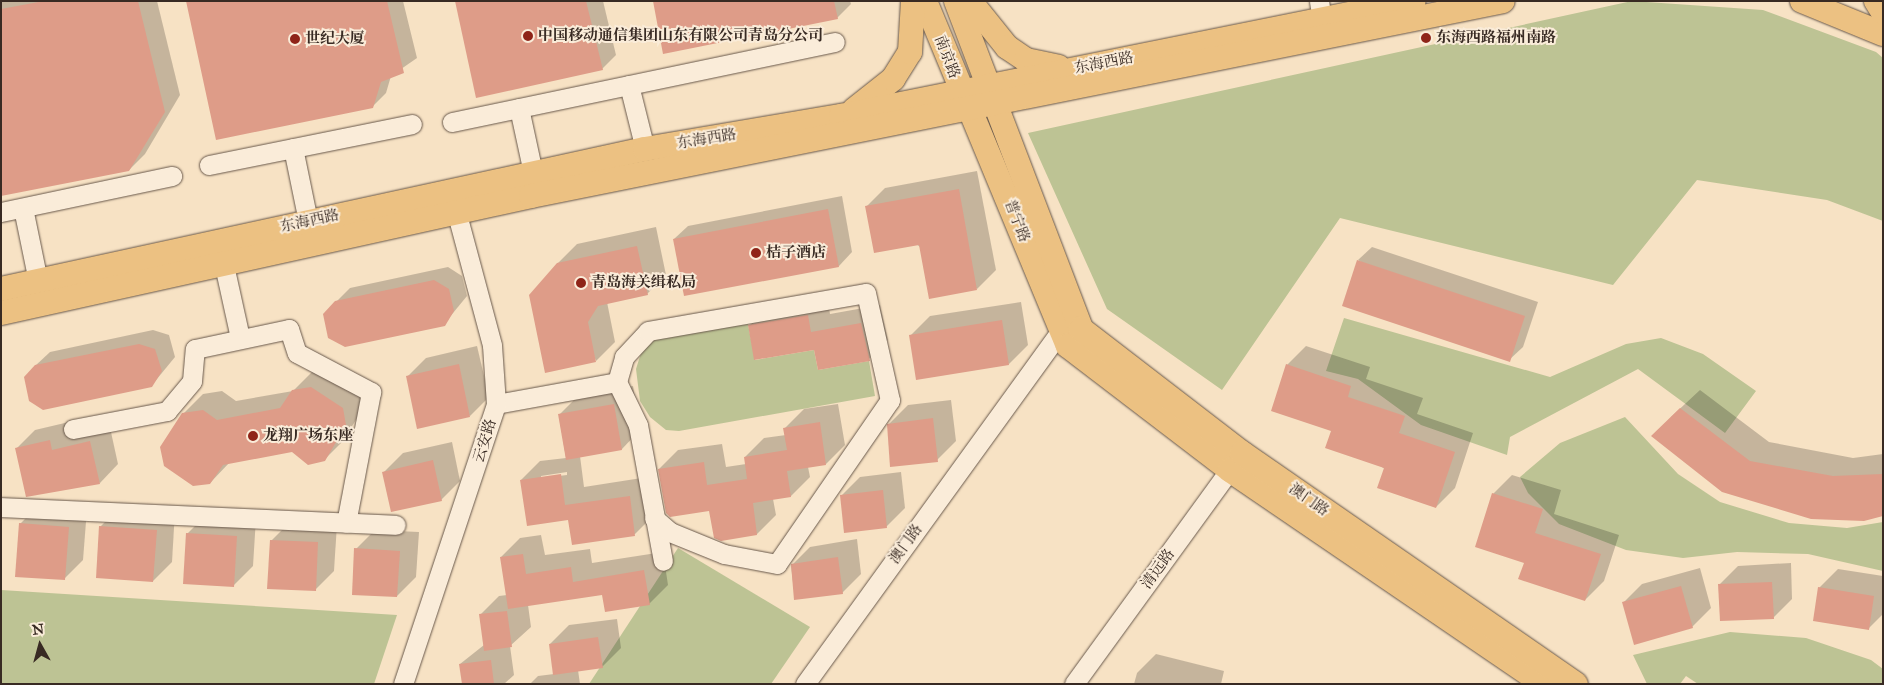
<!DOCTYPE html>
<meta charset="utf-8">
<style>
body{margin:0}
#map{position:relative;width:1884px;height:685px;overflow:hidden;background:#f7e2c4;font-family:"IM FELL Great Primer","Noto Serif SC",serif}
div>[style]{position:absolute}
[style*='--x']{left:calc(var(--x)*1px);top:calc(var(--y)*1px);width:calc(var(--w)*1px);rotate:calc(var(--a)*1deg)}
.green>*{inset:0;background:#bdc394}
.shadow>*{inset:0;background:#0003}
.building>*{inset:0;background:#de9c88}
.roads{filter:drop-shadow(0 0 1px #68584b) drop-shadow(0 0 1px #68584b)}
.minor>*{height:19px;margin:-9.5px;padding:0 9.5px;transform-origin:9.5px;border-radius:9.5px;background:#faecd9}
.major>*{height:24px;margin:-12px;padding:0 12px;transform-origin:12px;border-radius:12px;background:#ecc182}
.dots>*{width:14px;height:14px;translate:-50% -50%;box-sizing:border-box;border:2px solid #faecd9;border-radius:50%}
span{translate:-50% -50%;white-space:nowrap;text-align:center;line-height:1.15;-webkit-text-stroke:4px #faecd9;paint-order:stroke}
.poi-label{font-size:15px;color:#382a23;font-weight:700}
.left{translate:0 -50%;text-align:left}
.street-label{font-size:15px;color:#382a23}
.frame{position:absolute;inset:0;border:2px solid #382a23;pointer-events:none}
.north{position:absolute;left:15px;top:620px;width:50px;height:50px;-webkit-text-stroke:4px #faecd9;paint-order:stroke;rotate:353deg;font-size:14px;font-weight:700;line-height:20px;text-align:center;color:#382a23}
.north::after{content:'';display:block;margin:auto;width:18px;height:22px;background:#382a23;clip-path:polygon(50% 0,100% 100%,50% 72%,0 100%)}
</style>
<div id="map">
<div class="green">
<div style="clip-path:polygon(1632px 1px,1763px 10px,1876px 52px,1883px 58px,1883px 221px,1827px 200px,1697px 180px,1613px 285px,1340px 218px,1222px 390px,1107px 309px,1028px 133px)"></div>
<div style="clip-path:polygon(1344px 318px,1550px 377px,1626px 344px,1661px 338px,1703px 354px,1756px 391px,1725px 433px,1638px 369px,1510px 437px,1507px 455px,1421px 425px,1358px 379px,1326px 371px)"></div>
<div style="clip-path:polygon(748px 324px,755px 360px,814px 350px,818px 370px,869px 361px,875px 396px,679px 431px,666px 430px,650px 417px,640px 401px,636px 369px,641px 353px,656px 338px)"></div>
<div style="clip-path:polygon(1625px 417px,1678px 474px,1720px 502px,1789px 523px,1847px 528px,1883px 522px,1883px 571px,1808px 554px,1737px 552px,1683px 558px,1626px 550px,1559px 524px,1528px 493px,1520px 477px,1560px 443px)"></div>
<div style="clip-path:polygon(678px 548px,810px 627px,771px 684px,589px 684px)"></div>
<div style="clip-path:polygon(1px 590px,397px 615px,374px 684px,1px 684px)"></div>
<div style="clip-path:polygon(1730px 632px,1806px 638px,1871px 660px,1883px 669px,1883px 684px,1698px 684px,1686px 676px,1680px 684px,1647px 684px,1633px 655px)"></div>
</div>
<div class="shadow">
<div style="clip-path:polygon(1px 1px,157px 1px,180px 95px,145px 154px,129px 170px,1px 195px)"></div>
<div style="clip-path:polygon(190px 1px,403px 1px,417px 58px,391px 76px,386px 93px,372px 107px)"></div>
<div style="clip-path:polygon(456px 1px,603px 1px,616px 55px,602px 69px)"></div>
<div style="clip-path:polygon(654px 1px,850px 1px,851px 4px,837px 18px)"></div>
<div style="clip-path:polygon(977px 171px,996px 270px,977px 289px,866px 207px,885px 188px)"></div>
<div style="clip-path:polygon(842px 196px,852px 252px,839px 266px,674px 239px,688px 226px)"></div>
<div style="clip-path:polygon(656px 227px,666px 275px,647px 294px,607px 302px,615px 342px,596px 361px,558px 263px,577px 244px)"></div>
<div style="clip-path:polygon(1372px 247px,1538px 302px,1523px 347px,1509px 360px,1358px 260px)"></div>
<div style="clip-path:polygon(448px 267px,462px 276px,467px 296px,444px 324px,336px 302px,350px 288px)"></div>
<div style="clip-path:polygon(827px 296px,830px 314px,880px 305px,888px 340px,869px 359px,815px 348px,750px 325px,769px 306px)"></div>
<div style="clip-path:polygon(1021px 302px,1028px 345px,1009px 364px,911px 335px,930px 316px)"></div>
<div style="clip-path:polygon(153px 330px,169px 335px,175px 357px,152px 385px,35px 366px,50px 352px)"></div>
<div style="clip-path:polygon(477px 346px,489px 397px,470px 416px,407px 377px,426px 358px)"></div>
<div style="clip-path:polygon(1306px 346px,1370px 367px,1366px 379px,1423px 398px,1417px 414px,1473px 433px,1455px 488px,1436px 507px,1332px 430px,1287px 365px)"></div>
<div style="clip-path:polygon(331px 368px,362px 389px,365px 405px,343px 441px,324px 460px,292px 451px,230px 462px,210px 483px,183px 414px,203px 394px,222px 391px,236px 401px,293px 391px,312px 372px)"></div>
<div style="clip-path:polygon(evenodd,633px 386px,640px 430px,622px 449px,580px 456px,584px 487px,648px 477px,654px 515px,635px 534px,573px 543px,569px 518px,521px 480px,540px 461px,566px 458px,559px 415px,578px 396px,633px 386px,567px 472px,567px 475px,541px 478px,541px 476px,567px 472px)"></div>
<div style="clip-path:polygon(1700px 390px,1769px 442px,1853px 458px,1883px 454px,1883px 515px,1811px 518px,1671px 417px)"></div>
<div style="clip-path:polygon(951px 400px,956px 441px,937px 460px,889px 424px,908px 405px)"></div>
<div style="clip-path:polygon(838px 404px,845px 445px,826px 464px,808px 467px,810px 477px,791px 496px,773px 499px,776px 515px,757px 534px,722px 540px,710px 509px,659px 469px,678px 450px,722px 444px,726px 467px,746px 464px,745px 457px,764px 438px,786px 435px,785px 428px,804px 409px)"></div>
<div style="clip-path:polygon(69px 422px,109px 423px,118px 464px,100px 483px,16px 449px,35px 430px)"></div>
<div style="clip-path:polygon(452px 442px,460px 481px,441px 500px,384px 472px,403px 453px)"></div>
<div style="clip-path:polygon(901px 472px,905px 508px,886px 527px,841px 496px,860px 477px)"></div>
<div style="clip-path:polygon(1512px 475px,1561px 490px,1554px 514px,1619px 535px,1604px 581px,1585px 600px,1493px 494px)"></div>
<div style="clip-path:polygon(39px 505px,87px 509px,83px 560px,64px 579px,20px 524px)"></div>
<div style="clip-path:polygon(119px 508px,175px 511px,172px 562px,153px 581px,100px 527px)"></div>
<div style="clip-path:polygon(206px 515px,256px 518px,253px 566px,234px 585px,187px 534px)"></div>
<div style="clip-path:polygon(290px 522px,337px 524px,334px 571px,315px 590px,271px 541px)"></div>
<div style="clip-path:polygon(375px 530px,419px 532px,416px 577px,397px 596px,356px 549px)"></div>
<div style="clip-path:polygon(541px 535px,545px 555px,590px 549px,592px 563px,663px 552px,668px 585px,649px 604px,604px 594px,528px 605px,531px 627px,510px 646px,514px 675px,504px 684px,463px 684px,460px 664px,484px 645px,480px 615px,499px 596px,507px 595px,501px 557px,520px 538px)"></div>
<div style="clip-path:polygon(857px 539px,861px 574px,842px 593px,795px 599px,791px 566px,810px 547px)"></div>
<div style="clip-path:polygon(1791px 563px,1792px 599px,1773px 618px,1719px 585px,1738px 566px)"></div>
<div style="clip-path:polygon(1700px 568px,1711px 608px,1692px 627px,1623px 603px,1642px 584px)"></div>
<div style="clip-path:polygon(1838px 569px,1883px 576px,1883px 614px,1868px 629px,1819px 588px)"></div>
<div style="clip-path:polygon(617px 619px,621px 648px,602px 667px,578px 670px,580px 684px,530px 684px,538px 676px,554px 674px,550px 644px,569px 625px)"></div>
<div style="clip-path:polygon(1156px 654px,1224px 671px,1221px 684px,1134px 684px,1137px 673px)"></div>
</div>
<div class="building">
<div style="clip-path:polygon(44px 1px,138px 1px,165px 112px,129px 171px,1px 196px,1px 9px)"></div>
<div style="clip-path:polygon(186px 1px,387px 1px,404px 73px,381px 82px,373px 108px,216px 140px)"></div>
<div style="clip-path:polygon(455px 1px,586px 1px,603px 70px,476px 98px)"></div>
<div style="clip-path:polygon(653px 1px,834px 1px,838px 19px,663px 54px)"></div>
<div style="clip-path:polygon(959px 189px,977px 290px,929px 299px,919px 245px,874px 253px,865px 206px)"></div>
<div style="clip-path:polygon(828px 209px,839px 267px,684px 296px,673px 239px)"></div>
<div style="clip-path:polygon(637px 246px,648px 295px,598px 306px,588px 322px,596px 362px,545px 373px,529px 295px,557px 263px)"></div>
<div style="clip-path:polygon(1357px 260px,1525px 316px,1510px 362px,1342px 306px)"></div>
<div style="clip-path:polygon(434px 280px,449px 289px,454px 311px,445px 326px,345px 347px,328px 338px,323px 314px,335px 301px)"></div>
<div style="clip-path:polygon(808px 315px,811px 332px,861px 323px,870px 361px,818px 370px,814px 350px,754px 360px,748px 325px)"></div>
<div style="clip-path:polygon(1002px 320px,1009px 365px,916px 380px,909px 335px)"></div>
<div style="clip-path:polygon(139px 344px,155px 349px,162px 371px,152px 387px,43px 410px,29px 401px,24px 377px,35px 365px)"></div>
<div style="clip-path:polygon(459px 364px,470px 417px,417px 429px,406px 376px)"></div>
<div style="clip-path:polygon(1286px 364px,1351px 386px,1348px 397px,1405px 416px,1399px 433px,1455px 452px,1436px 508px,1377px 488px,1384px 468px,1325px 448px,1331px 431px,1271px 411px)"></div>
<div style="clip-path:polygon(311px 387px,343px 408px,346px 425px,325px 461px,308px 465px,292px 452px,223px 465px,210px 484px,193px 486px,164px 466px,160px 447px,182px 413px,203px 410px,217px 420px,280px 408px,292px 390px)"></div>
<div style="clip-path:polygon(614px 404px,622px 450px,566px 460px,558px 414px)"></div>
<div style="clip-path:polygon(1680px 408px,1750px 461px,1833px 476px,1883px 474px,1883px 516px,1864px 521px,1811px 519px,1722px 492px,1651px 436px)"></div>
<div style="clip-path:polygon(933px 418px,938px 462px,890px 467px,887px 424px)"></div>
<div style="clip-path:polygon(820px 422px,826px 465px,787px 471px,791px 497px,753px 503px,757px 535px,721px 541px,714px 538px,709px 511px,670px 517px,666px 513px,658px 469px,704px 462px,707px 485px,747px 479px,744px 457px,787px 450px,783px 428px)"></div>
<div style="clip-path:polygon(50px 440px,52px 450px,90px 441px,100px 484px,26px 497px,15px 448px)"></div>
<div style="clip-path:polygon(433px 460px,442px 501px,391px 512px,382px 472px)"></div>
<div style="clip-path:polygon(561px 474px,565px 505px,630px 496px,635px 536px,572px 545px,568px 520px,527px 526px,520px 480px)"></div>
<div style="clip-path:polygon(883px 490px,887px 528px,844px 533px,840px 495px)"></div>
<div style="clip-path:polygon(1492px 493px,1543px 509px,1535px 533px,1601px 554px,1585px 601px,1518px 579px,1524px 563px,1475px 547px)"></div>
<div style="clip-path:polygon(19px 523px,69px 527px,65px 580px,15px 577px)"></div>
<div style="clip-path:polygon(99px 526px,157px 530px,153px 582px,96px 578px)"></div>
<div style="clip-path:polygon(186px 533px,237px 536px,234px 587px,183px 584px)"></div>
<div style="clip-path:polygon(270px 540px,318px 542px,316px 591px,267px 589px)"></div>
<div style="clip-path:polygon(354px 548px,400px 551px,397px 597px,352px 595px)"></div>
<div style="clip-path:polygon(523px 554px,526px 574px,571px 567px,573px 582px,644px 570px,650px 605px,605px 612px,602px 595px,508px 609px,500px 557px)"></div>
<div style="clip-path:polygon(838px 557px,843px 594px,794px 600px,791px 564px)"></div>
<div style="clip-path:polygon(1772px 582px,1774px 619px,1720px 621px,1718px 584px)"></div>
<div style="clip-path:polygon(1681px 586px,1693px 628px,1634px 645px,1622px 602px)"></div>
<div style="clip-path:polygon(1818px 587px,1874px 596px,1869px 630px,1813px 621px)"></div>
<div style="clip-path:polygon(507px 611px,512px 647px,484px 651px,479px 614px)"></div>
<div style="clip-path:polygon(598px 637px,603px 668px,553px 675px,549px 644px)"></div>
<div style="clip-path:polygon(491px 660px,494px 684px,462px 684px,459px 664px)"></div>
</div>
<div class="roads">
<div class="minor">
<div style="--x:1319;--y:1;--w:19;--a:81"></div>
<div style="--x:629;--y:85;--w:66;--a:76"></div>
<div style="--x:519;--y:108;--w:66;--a:77.8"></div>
<div style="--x:452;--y:122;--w:391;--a:-11.8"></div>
<div style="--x:293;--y:148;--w:75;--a:78.4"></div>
<div style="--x:209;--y:165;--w:207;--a:-11.4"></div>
<div style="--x:23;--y:208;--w:75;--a:78.4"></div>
<div style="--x:1;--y:212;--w:175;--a:-11.9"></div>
<div style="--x:224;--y:265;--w:75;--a:77.6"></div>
<div style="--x:617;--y:382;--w:48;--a:64"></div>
<div style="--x:638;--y:425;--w:138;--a:79.6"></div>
<div style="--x:496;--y:404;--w:123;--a:-10.3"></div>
<div style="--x:617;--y:382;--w:26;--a:-74"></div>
<div style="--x:624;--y:357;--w:35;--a:-47"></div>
<div style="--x:648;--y:331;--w:221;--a:-9.9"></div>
<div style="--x:866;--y:293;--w:110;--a:77.4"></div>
<div style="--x:890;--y:400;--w:199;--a:124.6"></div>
<div style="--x:777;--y:564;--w:54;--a:-169.3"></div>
<div style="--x:724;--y:554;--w:58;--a:-157.8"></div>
<div style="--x:670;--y:532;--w:21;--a:-139"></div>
<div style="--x:73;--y:429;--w:96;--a:-10.8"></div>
<div style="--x:167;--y:411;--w:39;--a:-50"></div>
<div style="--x:192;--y:381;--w:32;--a:-85"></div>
<div style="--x:195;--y:349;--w:96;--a:-12"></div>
<div style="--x:289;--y:329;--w:25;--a:72"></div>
<div style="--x:297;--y:353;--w:84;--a:27.8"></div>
<div style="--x:371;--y:392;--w:133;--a:100.8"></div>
<div style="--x:1;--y:507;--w:395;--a:2.6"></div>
<div style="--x:403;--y:684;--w:295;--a:-71.6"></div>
<div style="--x:496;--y:404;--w:59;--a:-93.9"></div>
<div style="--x:492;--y:345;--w:151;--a:-105"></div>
<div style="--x:805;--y:684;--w:435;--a:-54.1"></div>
<div style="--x:1074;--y:684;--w:279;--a:-54"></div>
</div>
<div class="major">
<div style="--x:925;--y:1;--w:373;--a:67.5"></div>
<div style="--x:1068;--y:346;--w:204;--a:37.4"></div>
<div style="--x:1230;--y:470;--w:380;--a:34.3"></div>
<div style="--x:956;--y:1;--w:351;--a:69.1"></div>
<div style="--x:1081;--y:329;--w:203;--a:37.6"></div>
<div style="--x:1242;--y:453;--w:406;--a:34.7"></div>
<div style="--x:970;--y:1;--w:59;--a:51.2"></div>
<div style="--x:1007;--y:47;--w:23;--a:34"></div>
<div style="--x:1026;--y:60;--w:33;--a:12"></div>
<div style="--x:1802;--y:1;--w:87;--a:22.2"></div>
<div style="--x:1876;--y:1;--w:13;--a:58"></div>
<div style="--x:854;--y:110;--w:50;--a:-38.5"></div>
<div style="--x:893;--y:79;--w:32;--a:-58"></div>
<div style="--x:910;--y:52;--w:51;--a:-86.6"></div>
<div style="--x:1;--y:289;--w:659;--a:-12.26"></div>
<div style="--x:645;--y:149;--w:199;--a:-9.6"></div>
<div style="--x:841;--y:116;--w:584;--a:-11.35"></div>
<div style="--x:1;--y:313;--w:543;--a:-12.45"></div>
<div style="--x:531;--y:196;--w:991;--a:-11.34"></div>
</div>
</div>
<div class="dots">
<div style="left:528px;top:36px;background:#8f2418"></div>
<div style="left:1426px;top:38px;background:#8f2418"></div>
<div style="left:295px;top:39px;background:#8f2418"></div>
<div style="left:756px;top:253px;background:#8f2418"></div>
<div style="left:581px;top:283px;background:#8f2418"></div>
<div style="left:253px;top:436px;background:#8f2418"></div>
</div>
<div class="poi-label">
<span class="left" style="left:538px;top:36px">中国移动通信集团山东有限公司青岛分公司</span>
<span class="left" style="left:1436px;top:38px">东海西路福州南路</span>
<span class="left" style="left:305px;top:39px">世纪大厦</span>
<span class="left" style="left:766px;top:253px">桔子酒店</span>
<span class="left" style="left:591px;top:283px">青岛海关缉私局</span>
<span class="left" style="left:263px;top:436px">龙翔广场东座</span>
</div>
<div class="street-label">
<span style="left:947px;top:57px;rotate:69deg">南京路</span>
<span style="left:1104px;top:63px;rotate:-11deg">东海西路</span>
<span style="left:707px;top:139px;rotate:-9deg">东海西路</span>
<span style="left:310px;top:221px;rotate:-12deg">东海西路</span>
<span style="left:1017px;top:221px;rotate:69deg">普宁路</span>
<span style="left:485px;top:441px;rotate:-73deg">云安路</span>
<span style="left:1309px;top:500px;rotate:35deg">澳门路</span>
<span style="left:906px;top:544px;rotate:-54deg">澳门路</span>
<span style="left:1158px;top:569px;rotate:-54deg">清远路</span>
</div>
<div class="frame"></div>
<div class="north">N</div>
</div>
